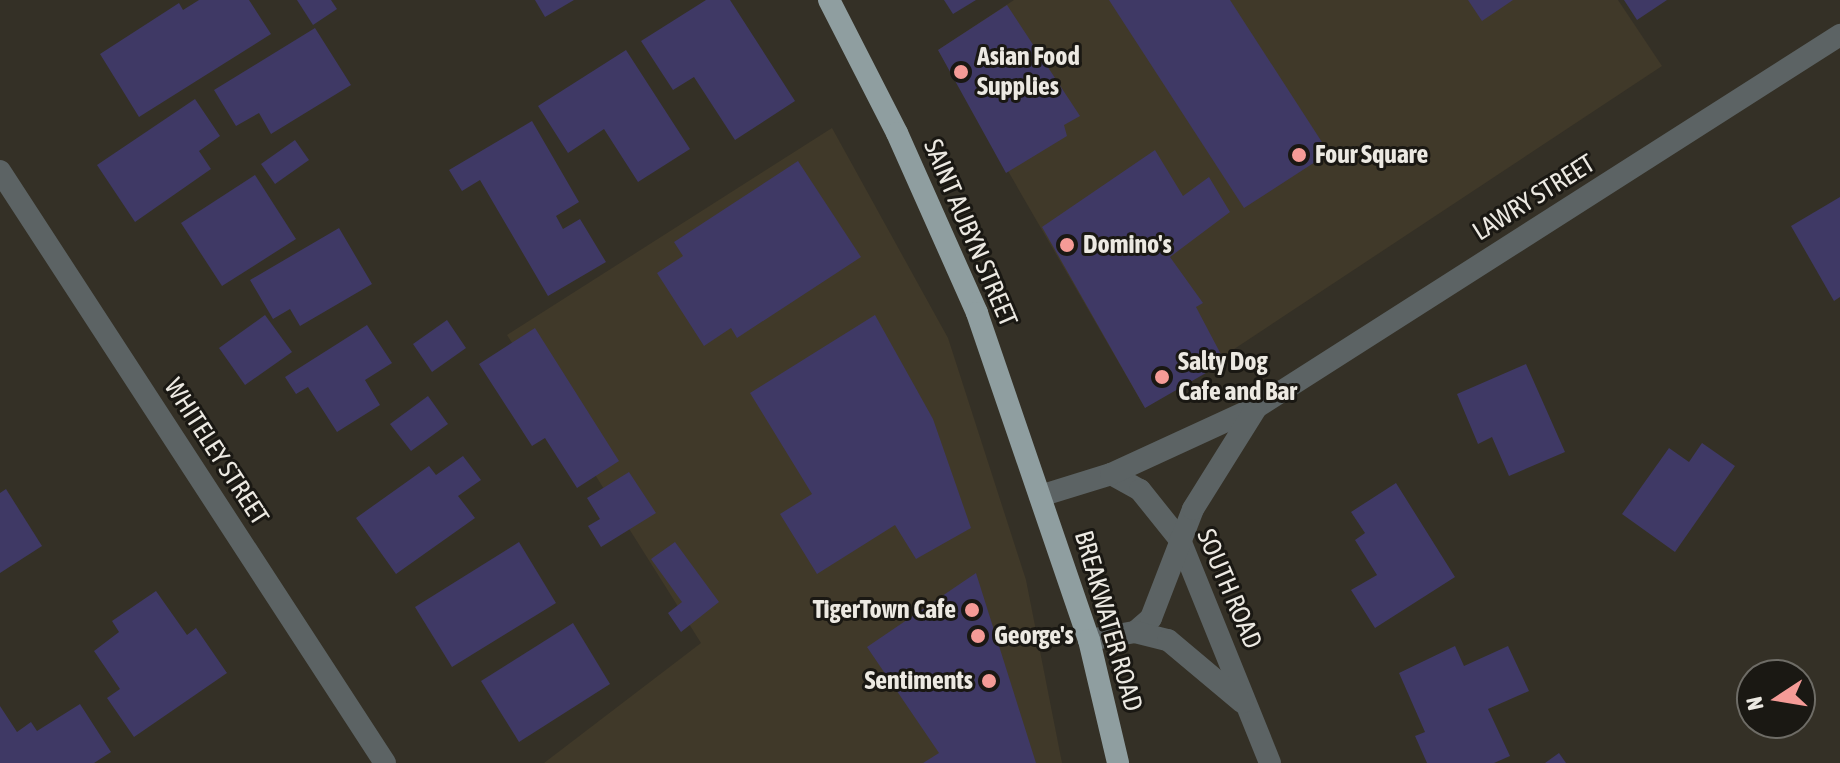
<!DOCTYPE html>
<style>
body{margin:0}
#map{position:relative;width:1840px;height:763px;overflow:hidden;background:#343026;font-family:"Asap Condensed",sans-serif}
div>[style]{position:absolute}
[style*='--x']{left:calc(var(--x)*1px);top:calc(var(--y)*1px);width:calc(var(--w)*1px);rotate:calc(var(--a)*1deg)}
.built>*{inset:0;background:#403929}
.building>*{inset:0;background:#3f3965}
.minor>*{height:22px;margin:-11px;padding:0 11px;transform-origin:11px;border-radius:11px;background:#5c6364}
.tertiary>*{height:22px;margin:-11px;padding:0 11px;transform-origin:11px;border-radius:11px;background:#5c6364}
.trunk>*{height:22px;margin:-11px;padding:0 11px;transform-origin:11px;border-radius:11px;background:#8f9ea0}
.dots>*{width:22px;height:22px;translate:-50% -50%;box-sizing:border-box;border:4px solid #1a1813;border-radius:50%}
span{translate:-50% -50%;white-space:nowrap;text-align:center;line-height:1.15;-webkit-text-stroke:6px #1a1813;paint-order:stroke}
.poi-label{font-size:26px;color:#ece9e2;font-weight:700}
.left{translate:0 -50%;text-align:left}
.right{translate:-100% -50%;text-align:right}
.street-label{font-size:26px;color:#ece9e2}
.north{position:absolute;left:1736px;top:659px;width:80px;height:80px;box-sizing:border-box;background:#1a1813;border:2px solid #6e6c66;border-radius:50%;rotate:258deg;font-size:22px;font-weight:700;line-height:32px;text-align:center;color:#ece9e2}
.north::after{content:'';display:block;margin:auto;width:28px;height:36px;background:#f59b97;clip-path:polygon(50% 0,100% 100%,50% 72%,0 100%)}
</style>
<div id="map">
<div class="built">
<div style="clip-path:polygon(1014px 0,1618px 0,1662px 66px,1145px 408px,938px 50px)"></div>
<div style="clip-path:polygon(832px 128px,948px 338px,1026px 580px,1062px 763px,544px 763px,701px 643px,507px 335px)"></div>
</div>
<div class="building">
<div style="clip-path:polygon(199px 0,249px 0,271px 34px,139px 117px,100px 54px,179px 3px,183px 10px)"></div>
<div style="clip-path:polygon(297px 0,331px 0,337px 9px,313px 25px)"></div>
<div style="clip-path:polygon(535px 0,574px 0,545px 17px)"></div>
<div style="clip-path:polygon(706px 0,730px 0,795px 101px,735px 140px,694px 77px,673px 90px,641px 41px)"></div>
<div style="clip-path:polygon(944px 0,976px 0,953px 14px)"></div>
<div style="clip-path:polygon(1109px 0,1230px 0,1329px 153px,1244px 208px)"></div>
<div style="clip-path:polygon(1468px 0,1513px 0,1482px 21px)"></div>
<div style="clip-path:polygon(1624px 0,1667px 0,1637px 20px)"></div>
<div style="clip-path:polygon(1007px 5px,1080px 116px,1064px 125px,1067px 136px,1006px 173px,938px 50px)"></div>
<div style="clip-path:polygon(315px 28px,351px 85px,271px 134px,259px 113px,236px 126px,214px 90px)"></div>
<div style="clip-path:polygon(626px 50px,690px 149px,638px 182px,604px 129px,568px 153px,538px 106px)"></div>
<div style="clip-path:polygon(195px 99px,220px 136px,199px 151px,211px 169px,135px 222px,97px 165px)"></div>
<div style="clip-path:polygon(532px 121px,579px 202px,556px 216px,563px 229px,580px 219px,606px 262px,548px 296px,480px 180px,462px 191px,449px 170px)"></div>
<div style="clip-path:polygon(295px 140px,309px 160px,275px 184px,261px 164px)"></div>
<div style="clip-path:polygon(1155px 150px,1183px 196px,1209px 177px,1230px 212px,1170px 257px,1203px 303px,1196px 307px,1225px 362px,1145px 408px,1042px 227px)"></div>
<div style="clip-path:polygon(798px 161px,861px 257px,737px 338px,731px 328px,704px 346px,657px 273px,683px 256px,674px 242px)"></div>
<div style="clip-path:polygon(255px 175px,296px 239px,222px 286px,181px 223px)"></div>
<div style="clip-path:polygon(1840px 197px,1840px 297px,1834px 301px,1791px 226px)"></div>
<div style="clip-path:polygon(339px 228px,372px 284px,300px 326px,290px 309px,273px 319px,250px 280px)"></div>
<div style="clip-path:polygon(265px 315px,292px 352px,245px 385px,219px 348px)"></div>
<div style="clip-path:polygon(875px 315px,933px 419px,971px 528px,916px 559px,895px 525px,817px 574px,780px 514px,812px 494px,750px 393px)"></div>
<div style="clip-path:polygon(447px 320px,466px 348px,432px 372px,413px 344px)"></div>
<div style="clip-path:polygon(367px 325px,392px 363px,365px 380px,380px 405px,337px 432px,308px 387px,296px 394px,285px 377px)"></div>
<div style="clip-path:polygon(535px 328px,619px 461px,577px 488px,545px 438px,532px 446px,479px 364px)"></div>
<div style="clip-path:polygon(1526px 364px,1565px 452px,1509px 476px,1492px 437px,1478px 444px,1457px 394px)"></div>
<div style="clip-path:polygon(428px 396px,448px 424px,411px 451px,390px 424px)"></div>
<div style="clip-path:polygon(1702px 443px,1735px 466px,1675px 552px,1622px 514px,1669px 448px,1689px 462px)"></div>
<div style="clip-path:polygon(463px 456px,481px 480px,458px 496px,475px 518px,396px 574px,356px 518px,429px 466px,436px 475px)"></div>
<div style="clip-path:polygon(629px 472px,656px 513px,601px 547px,588px 526px,600px 519px,587px 498px)"></div>
<div style="clip-path:polygon(1396px 483px,1455px 577px,1375px 628px,1351px 590px,1377px 575px,1355px 540px,1365px 533px,1351px 512px)"></div>
<div style="clip-path:polygon(6px 489px,42px 546px,0 573px,0 493px)"></div>
<div style="clip-path:polygon(519px 542px,556px 603px,452px 667px,415px 607px)"></div>
<div style="clip-path:polygon(675px 542px,719px 602px,681px 632px,668px 613px,682px 602px,651px 559px)"></div>
<div style="clip-path:polygon(976px 573px,1036px 763px,923px 763px,939px 753px,867px 647px)"></div>
<div style="clip-path:polygon(156px 591px,187px 635px,196px 628px,227px 673px,134px 737px,107px 698px,120px 689px,94px 651px,119px 632px,112px 621px)"></div>
<div style="clip-path:polygon(573px 623px,610px 684px,519px 742px,481px 681px)"></div>
<div style="clip-path:polygon(1455px 646px,1464px 666px,1508px 646px,1529px 691px,1488px 709px,1510px 756px,1494px 763px,1427px 763px,1415px 736px,1425px 732px,1399px 673px)"></div>
<div style="clip-path:polygon(80px 704px,111px 752px,94px 763px,0 763px,0 706px,17px 732px,31px 722px,37px 731px)"></div>
<div style="clip-path:polygon(1559px 753px,1566px 763px,1545px 763px)"></div>
</div>
<div class="minor">
<div style="--x:0;--y:171;--w:706;--a:56.96"></div>
</div>
<div class="tertiary">
<div style="--x:1111;--y:474;--w:33;--a:29"></div>
<div style="--x:1140;--y:490;--w:64;--a:51.3"></div>
<div style="--x:1180;--y:540;--w:240;--a:68"></div>
<div style="--x:1040;--y:496;--w:74;--a:-17.2"></div>
<div style="--x:1111;--y:474;--w:161;--a:-24.7"></div>
<div style="--x:1257;--y:407;--w:692;--a:-32.54"></div>
<div style="--x:1135;--y:632;--w:21;--a:-41"></div>
<div style="--x:1151;--y:618;--w:117;--a:-68.9"></div>
<div style="--x:1193;--y:509;--w:119;--a:-58"></div>
<div style="--x:1089;--y:640;--w:47;--a:-9.9"></div>
<div style="--x:1135;--y:632;--w:34;--a:14"></div>
<div style="--x:1168;--y:640;--w:97;--a:40"></div>
</div>
<div class="trunk">
<div style="--x:829;--y:0;--w:149;--a:62.9"></div>
<div style="--x:897;--y:133;--w:197;--a:66"></div>
<div style="--x:977;--y:313;--w:346;--a:71.1"></div>
<div style="--x:1089;--y:640;--w:126;--a:76.7"></div>
</div>
<div class="dots">
<div style="left:961px;top:72px;background:#f59b97"></div>
<div style="left:1299px;top:155px;background:#f59b97"></div>
<div style="left:1067px;top:245px;background:#f59b97"></div>
<div style="left:1162px;top:377px;background:#f59b97"></div>
<div style="left:972px;top:610px;background:#f59b97"></div>
<div style="left:978px;top:636px;background:#f59b97"></div>
<div style="left:989px;top:681px;background:#f59b97"></div>
</div>
<div class="poi-label">
<span class="left" style="left:977px;top:72px">Asian Food<br>Supplies</span>
<span class="left" style="left:1315px;top:155px">Four Square</span>
<span class="left" style="left:1083px;top:245px">Domino's</span>
<span class="left" style="left:1178px;top:377px">Salty Dog<br>Cafe and Bar</span>
<span class="right" style="left:956px;top:610px">TigerTown Cafe</span>
<span class="left" style="left:994px;top:636px">George's</span>
<span class="right" style="left:973px;top:681px">Sentiments</span>
</div>
<div class="street-label">
<span style="left:1534px;top:198px;rotate:-32deg">LAWRY STREET</span>
<span style="left:970px;top:233px;rotate:67deg">SAINT AUBYN STREET</span>
<span style="left:216px;top:452px;rotate:57deg">WHITELEY STREET</span>
<span style="left:1229px;top:589px;rotate:67deg">SOUTH ROAD</span>
<span style="left:1108px;top:621px;rotate:74deg">BREAKWATER ROAD</span>
</div>
<div class="north">N</div>
</div>
